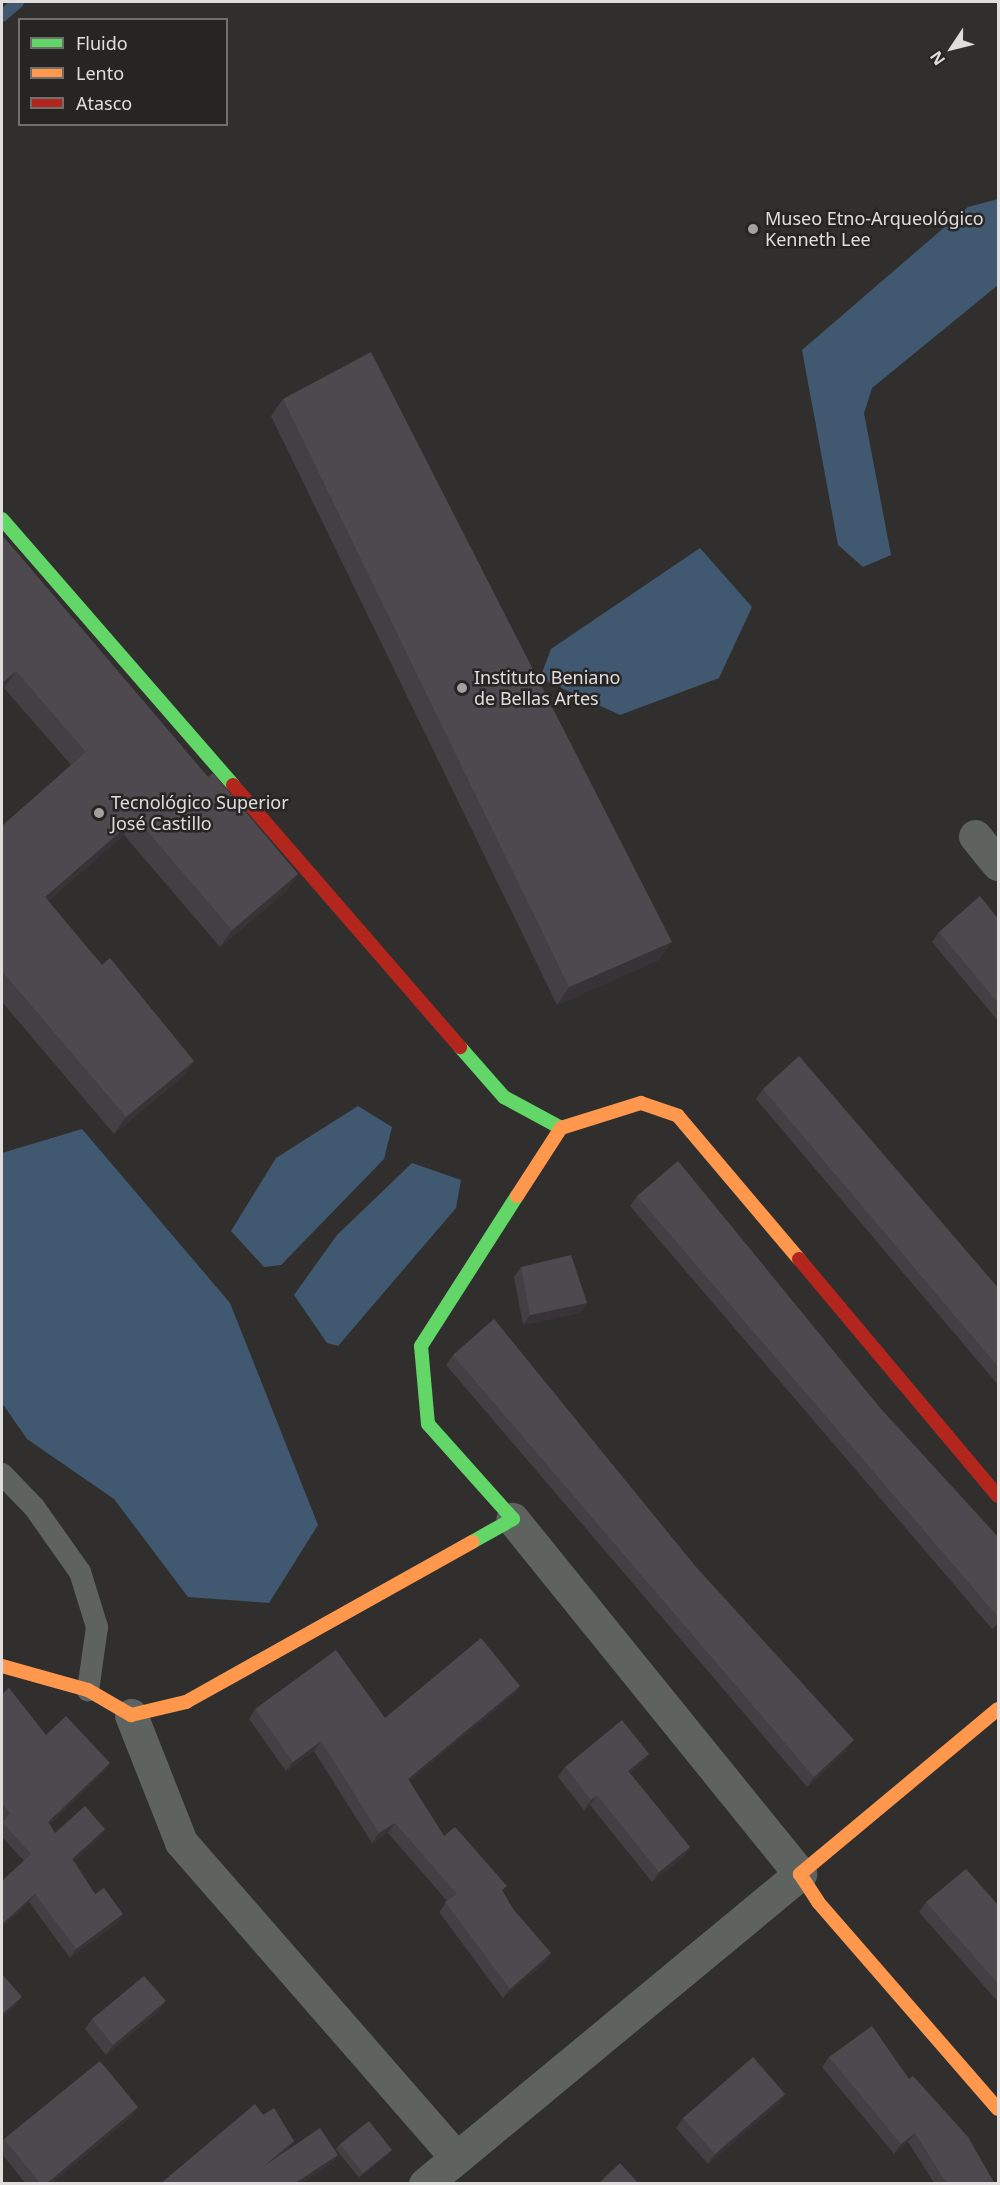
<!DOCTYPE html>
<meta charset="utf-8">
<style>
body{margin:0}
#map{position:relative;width:1000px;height:2185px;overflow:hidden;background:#302f2e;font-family:"Noto Sans",sans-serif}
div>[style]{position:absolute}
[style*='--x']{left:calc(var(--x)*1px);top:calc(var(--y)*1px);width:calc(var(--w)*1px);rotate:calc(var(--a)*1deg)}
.water>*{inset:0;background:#405970}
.stream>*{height:12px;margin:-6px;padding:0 6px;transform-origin:6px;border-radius:6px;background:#405970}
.lane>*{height:22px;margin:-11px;padding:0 11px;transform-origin:11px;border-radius:11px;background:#5e6360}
.street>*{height:33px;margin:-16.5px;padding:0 16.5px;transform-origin:16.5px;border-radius:16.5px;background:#5e6360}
.fast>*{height:14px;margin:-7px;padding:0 7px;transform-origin:7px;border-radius:7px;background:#63d668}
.slow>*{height:14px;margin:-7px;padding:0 7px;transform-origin:7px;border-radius:7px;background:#ff974d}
.jam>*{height:14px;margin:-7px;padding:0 7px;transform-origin:7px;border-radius:7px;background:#b3261e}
.wall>*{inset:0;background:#433f43}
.shaded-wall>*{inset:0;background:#373337}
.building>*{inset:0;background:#4e494e}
.dots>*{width:16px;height:16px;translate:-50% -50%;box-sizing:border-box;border:3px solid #272524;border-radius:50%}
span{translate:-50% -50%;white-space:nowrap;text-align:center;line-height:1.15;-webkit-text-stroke:5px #272524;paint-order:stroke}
.poi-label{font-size:18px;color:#e0dedd}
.left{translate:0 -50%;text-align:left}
.frame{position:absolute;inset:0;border:3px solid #e0dedd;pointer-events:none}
.legend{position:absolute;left:18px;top:18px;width:210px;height:108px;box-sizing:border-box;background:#272524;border:2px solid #716f6e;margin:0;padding:8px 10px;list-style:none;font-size:18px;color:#e0dedd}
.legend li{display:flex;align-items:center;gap:12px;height:30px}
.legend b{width:30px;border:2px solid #716f6e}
.north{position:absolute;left:922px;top:18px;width:60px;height:60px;-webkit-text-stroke:4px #272524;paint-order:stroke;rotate:235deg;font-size:16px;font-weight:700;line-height:24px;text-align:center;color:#e0dedd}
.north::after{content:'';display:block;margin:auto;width:21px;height:27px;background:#e0dedd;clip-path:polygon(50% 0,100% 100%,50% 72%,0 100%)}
</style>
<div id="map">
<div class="water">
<div style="clip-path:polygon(998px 199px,998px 285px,872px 388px,864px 413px,891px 555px,863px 567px,838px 545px,802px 350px,968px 207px)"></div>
<div style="clip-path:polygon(700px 548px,752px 607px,719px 678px,620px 715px,540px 678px,551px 649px)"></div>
<div style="clip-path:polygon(358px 1106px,392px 1127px,384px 1159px,281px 1265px,264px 1267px,231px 1231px,276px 1158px)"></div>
<div style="clip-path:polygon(82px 1129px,230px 1303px,318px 1525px,269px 1603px,188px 1597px,114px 1499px,27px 1439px,2px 1403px,2px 1153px)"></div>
<div style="clip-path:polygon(412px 1163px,461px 1180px,456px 1208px,338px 1346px,327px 1343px,294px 1295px,337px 1235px)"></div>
</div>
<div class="stream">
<div style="--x:2;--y:16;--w:21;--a:-41"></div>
</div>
<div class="lane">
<div style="--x:2;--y:1474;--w:46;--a:45.9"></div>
<div style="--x:34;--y:1507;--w:80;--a:54.7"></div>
<div style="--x:80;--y:1572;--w:58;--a:72.8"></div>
<div style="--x:97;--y:1627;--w:64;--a:98.1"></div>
</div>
<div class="street">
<div style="--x:975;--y:836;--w:36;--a:51"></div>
<div style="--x:131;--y:1715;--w:136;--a:68.5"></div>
<div style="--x:181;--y:1842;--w:417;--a:48.9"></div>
<div style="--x:425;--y:2184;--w:487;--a:-39.6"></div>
<div style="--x:800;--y:1874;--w:457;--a:-129"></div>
</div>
<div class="fast">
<div style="--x:2;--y:519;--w:352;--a:49"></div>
<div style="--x:460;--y:1047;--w:67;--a:48.7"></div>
<div style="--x:504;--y:1097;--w:65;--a:28.5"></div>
<div style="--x:472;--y:1542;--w:47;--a:-29.3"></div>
<div style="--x:513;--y:1519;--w:127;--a:-131.8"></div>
<div style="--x:428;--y:1424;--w:78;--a:-95.1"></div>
<div style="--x:421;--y:1346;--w:178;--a:-57.4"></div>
</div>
<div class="slow">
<div style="--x:517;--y:1196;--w:81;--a:-57.1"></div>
<div style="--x:561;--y:1128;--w:84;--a:-17.4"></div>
<div style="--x:641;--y:1103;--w:39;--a:19"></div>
<div style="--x:678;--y:1116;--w:187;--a:49.8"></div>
<div style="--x:2;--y:1666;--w:89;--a:15.6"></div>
<div style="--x:88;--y:1690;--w:50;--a:30.2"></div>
<div style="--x:131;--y:1715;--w:57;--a:-13.3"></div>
<div style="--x:186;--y:1702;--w:328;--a:-29.2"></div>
<div style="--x:998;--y:1709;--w:258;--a:140.2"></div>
<div style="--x:800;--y:1874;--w:33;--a:57"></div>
<div style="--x:818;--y:1902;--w:274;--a:49"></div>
</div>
<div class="jam">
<div style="--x:233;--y:785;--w:347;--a:49.1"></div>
<div style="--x:799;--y:1259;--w:309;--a:50"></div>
</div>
<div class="wall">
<div style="clip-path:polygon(283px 399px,659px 960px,557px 1005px,271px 416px)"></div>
<div style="clip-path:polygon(2px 535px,208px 777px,287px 891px,220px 947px,124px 835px,48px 901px,102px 965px,194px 1061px,182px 1077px,114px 1134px,2px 1002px,2px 826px,71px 765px,4px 688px)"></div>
<div style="clip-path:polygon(999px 920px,999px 1022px,932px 942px,939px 932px)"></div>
<div style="clip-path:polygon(763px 1089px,999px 1289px,999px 1386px,756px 1099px)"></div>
<div style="clip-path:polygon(637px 1196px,881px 1409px,999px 1538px,999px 1623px,992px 1629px,630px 1206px)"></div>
<div style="clip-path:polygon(521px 1267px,587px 1303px,580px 1313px,523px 1325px,514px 1277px)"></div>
<div style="clip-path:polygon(453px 1355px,847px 1750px,807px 1787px,446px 1365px)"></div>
<div style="clip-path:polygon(520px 1686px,513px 1695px,409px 1781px,444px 1836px,503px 1892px,513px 1909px,551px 1953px,544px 1963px,503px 1998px,439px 1912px,447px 1901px,388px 1833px,372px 1843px,314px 1751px,286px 1771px,249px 1719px,255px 1709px,385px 1718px)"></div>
<div style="clip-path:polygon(2px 1694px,46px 1735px,104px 1771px,50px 1824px,55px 1833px,105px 1829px,100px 1837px,74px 1861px,95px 1894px,117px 1923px,70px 1958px,29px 1902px,2px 1927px,2px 1881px,24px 1861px,2px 1837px,2px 1821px,3px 1820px,2px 1818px)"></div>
<div style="clip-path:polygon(642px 1764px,630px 1773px,690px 1847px,683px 1857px,652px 1882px,590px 1805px,584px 1810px,558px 1777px,565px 1767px)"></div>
<div style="clip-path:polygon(926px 1902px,999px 1906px,999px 2003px,919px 1912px)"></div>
<div style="clip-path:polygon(159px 2011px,106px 2055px,85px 2029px,92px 2019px)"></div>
<div style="clip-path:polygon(829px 2057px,909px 2079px,995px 2184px,935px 2184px,908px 2142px,894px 2154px,822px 2067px)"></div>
<div style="clip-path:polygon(785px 2094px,778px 2104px,708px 2164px,676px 2128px,683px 2118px)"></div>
<div style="clip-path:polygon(138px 2107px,131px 2117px,51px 2184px,26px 2184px,2px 2154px,2px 2143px,4px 2139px)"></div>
<div style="clip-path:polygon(340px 2144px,392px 2150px,388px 2155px,359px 2178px,336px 2149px)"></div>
</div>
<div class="shaded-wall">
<div style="clip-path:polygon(16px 671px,4px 688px,2px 690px,2px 683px)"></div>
<div style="clip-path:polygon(136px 818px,124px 835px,33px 914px,45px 897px)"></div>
<div style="clip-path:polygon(298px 874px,287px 891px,220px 947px,232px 930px)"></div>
<div style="clip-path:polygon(672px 942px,659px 960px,557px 1005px,569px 987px)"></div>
<div style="clip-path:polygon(194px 1061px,182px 1077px,114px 1134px,126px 1117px)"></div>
<div style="clip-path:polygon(587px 1303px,580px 1313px,523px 1325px,530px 1315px)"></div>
<div style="clip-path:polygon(520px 1686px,513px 1695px,401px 1788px,408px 1779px)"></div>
<div style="clip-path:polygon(854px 1740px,847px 1750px,807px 1787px,814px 1777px)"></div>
<div style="clip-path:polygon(321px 1741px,314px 1751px,286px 1771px,293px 1762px)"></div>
<div style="clip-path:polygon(649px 1754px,642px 1764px,621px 1781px,628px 1771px)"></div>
<div style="clip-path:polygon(110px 1763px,104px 1771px,43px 1831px,48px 1822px)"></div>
<div style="clip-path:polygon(597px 1795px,590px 1805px,584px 1810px,591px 1800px)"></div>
<div style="clip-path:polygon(395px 1823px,388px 1833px,372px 1843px,379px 1833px)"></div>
<div style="clip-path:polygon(105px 1829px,100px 1837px,67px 1868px,72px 1859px)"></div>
<div style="clip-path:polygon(690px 1847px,683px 1857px,652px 1882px,659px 1872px)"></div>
<div style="clip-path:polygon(35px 1894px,29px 1902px,2px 1927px,2px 1924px)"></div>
<div style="clip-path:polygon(123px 1914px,117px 1923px,70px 1958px,76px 1949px)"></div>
<div style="clip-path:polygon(551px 1953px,544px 1963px,503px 1998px,510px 1989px)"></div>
<div style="clip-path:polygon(22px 1997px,15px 2007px,2px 2018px,2px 2014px)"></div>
<div style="clip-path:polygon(166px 2001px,159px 2011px,106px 2055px,113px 2045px)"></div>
<div style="clip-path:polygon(785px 2094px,778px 2104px,708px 2164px,715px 2154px)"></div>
<div style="clip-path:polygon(138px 2107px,131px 2117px,51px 2184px,46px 2184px)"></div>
<div style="clip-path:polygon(915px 2133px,908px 2142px,894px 2154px,901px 2144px)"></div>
<div style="clip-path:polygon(294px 2141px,288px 2150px,264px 2166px)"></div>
<div style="clip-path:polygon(392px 2150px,388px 2155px,359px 2178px,363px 2173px)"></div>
<div style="clip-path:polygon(338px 2155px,332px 2163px,301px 2184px,294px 2184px)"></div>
</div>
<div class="building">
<div style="clip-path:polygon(371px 352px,672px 942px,569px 987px,283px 399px)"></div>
<div style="clip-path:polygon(2px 535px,208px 777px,213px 773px,298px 874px,232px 930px,136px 818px,45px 897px,102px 965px,110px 958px,194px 1061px,126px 1117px,2px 971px,2px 826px,86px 752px,16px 671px,2px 683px)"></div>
<div style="clip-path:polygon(980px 896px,999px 920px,999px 1004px,939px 932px)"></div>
<div style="clip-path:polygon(799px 1056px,999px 1289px,999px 1368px,763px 1089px)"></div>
<div style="clip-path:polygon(678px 1161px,881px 1409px,999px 1538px,999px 1618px,637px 1196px)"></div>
<div style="clip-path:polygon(571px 1255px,587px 1303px,530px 1315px,521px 1267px)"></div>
<div style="clip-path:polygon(494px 1319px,696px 1567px,854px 1740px,814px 1777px,453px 1355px)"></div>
<div style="clip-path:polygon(481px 1638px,520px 1686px,408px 1779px,444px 1836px,455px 1827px,507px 1886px,502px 1890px,513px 1909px,551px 1953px,510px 1989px,445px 1902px,457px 1894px,395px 1823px,379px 1833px,321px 1741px,293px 1762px,255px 1709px,336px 1650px,385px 1718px)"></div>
<div style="clip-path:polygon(9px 1688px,46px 1735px,66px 1716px,110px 1763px,48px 1822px,55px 1833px,85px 1806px,105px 1829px,72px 1859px,95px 1894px,104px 1888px,123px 1914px,76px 1949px,35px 1894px,2px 1924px,2px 1881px,31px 1854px,2px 1822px,10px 1813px,2px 1802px,2px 1694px)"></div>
<div style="clip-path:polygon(622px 1720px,649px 1754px,628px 1771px,690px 1847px,659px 1872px,597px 1795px,591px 1800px,565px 1767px)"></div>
<div style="clip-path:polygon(966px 1869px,999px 1906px,999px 1985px,926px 1902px)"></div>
<div style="clip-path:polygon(2px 1974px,22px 1997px,2px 2014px)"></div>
<div style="clip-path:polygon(144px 1976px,166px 2001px,113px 2045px,92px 2019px)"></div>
<div style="clip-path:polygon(872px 2026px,909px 2079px,913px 2076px,968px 2137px,995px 2184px,947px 2184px,915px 2133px,901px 2144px,829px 2057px)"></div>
<div style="clip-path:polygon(753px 2057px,785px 2094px,715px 2154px,683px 2118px)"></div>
<div style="clip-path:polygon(100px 2061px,138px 2107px,46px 2184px,41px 2184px,4px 2139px)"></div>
<div style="clip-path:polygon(255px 2104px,263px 2115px,274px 2108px,294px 2141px,264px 2166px,320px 2128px,338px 2155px,294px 2184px,160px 2184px)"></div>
<div style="clip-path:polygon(369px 2121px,392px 2150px,363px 2173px,340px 2144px)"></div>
<div style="clip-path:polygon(620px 2163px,639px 2184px,598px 2184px)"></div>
</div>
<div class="dots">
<div style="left:753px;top:229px;background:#a2a1a0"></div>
<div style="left:462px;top:688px;background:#a2a1a0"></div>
<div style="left:99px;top:813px;background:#a2a1a0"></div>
</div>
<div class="poi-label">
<span class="left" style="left:765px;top:229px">Museo Etno-Arqueológico<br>Kenneth Lee</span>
<span class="left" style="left:474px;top:688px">Instituto Beniano<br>de Bellas Artes</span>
<span class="left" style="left:111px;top:813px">Tecnológico Superior<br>José Castillo</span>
</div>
<div class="frame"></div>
<ul class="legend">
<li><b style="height:8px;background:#63d668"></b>Fluido</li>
<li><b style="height:8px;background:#ff974d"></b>Lento</li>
<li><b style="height:8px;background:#b3261e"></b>Atasco</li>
</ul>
<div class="north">N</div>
</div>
